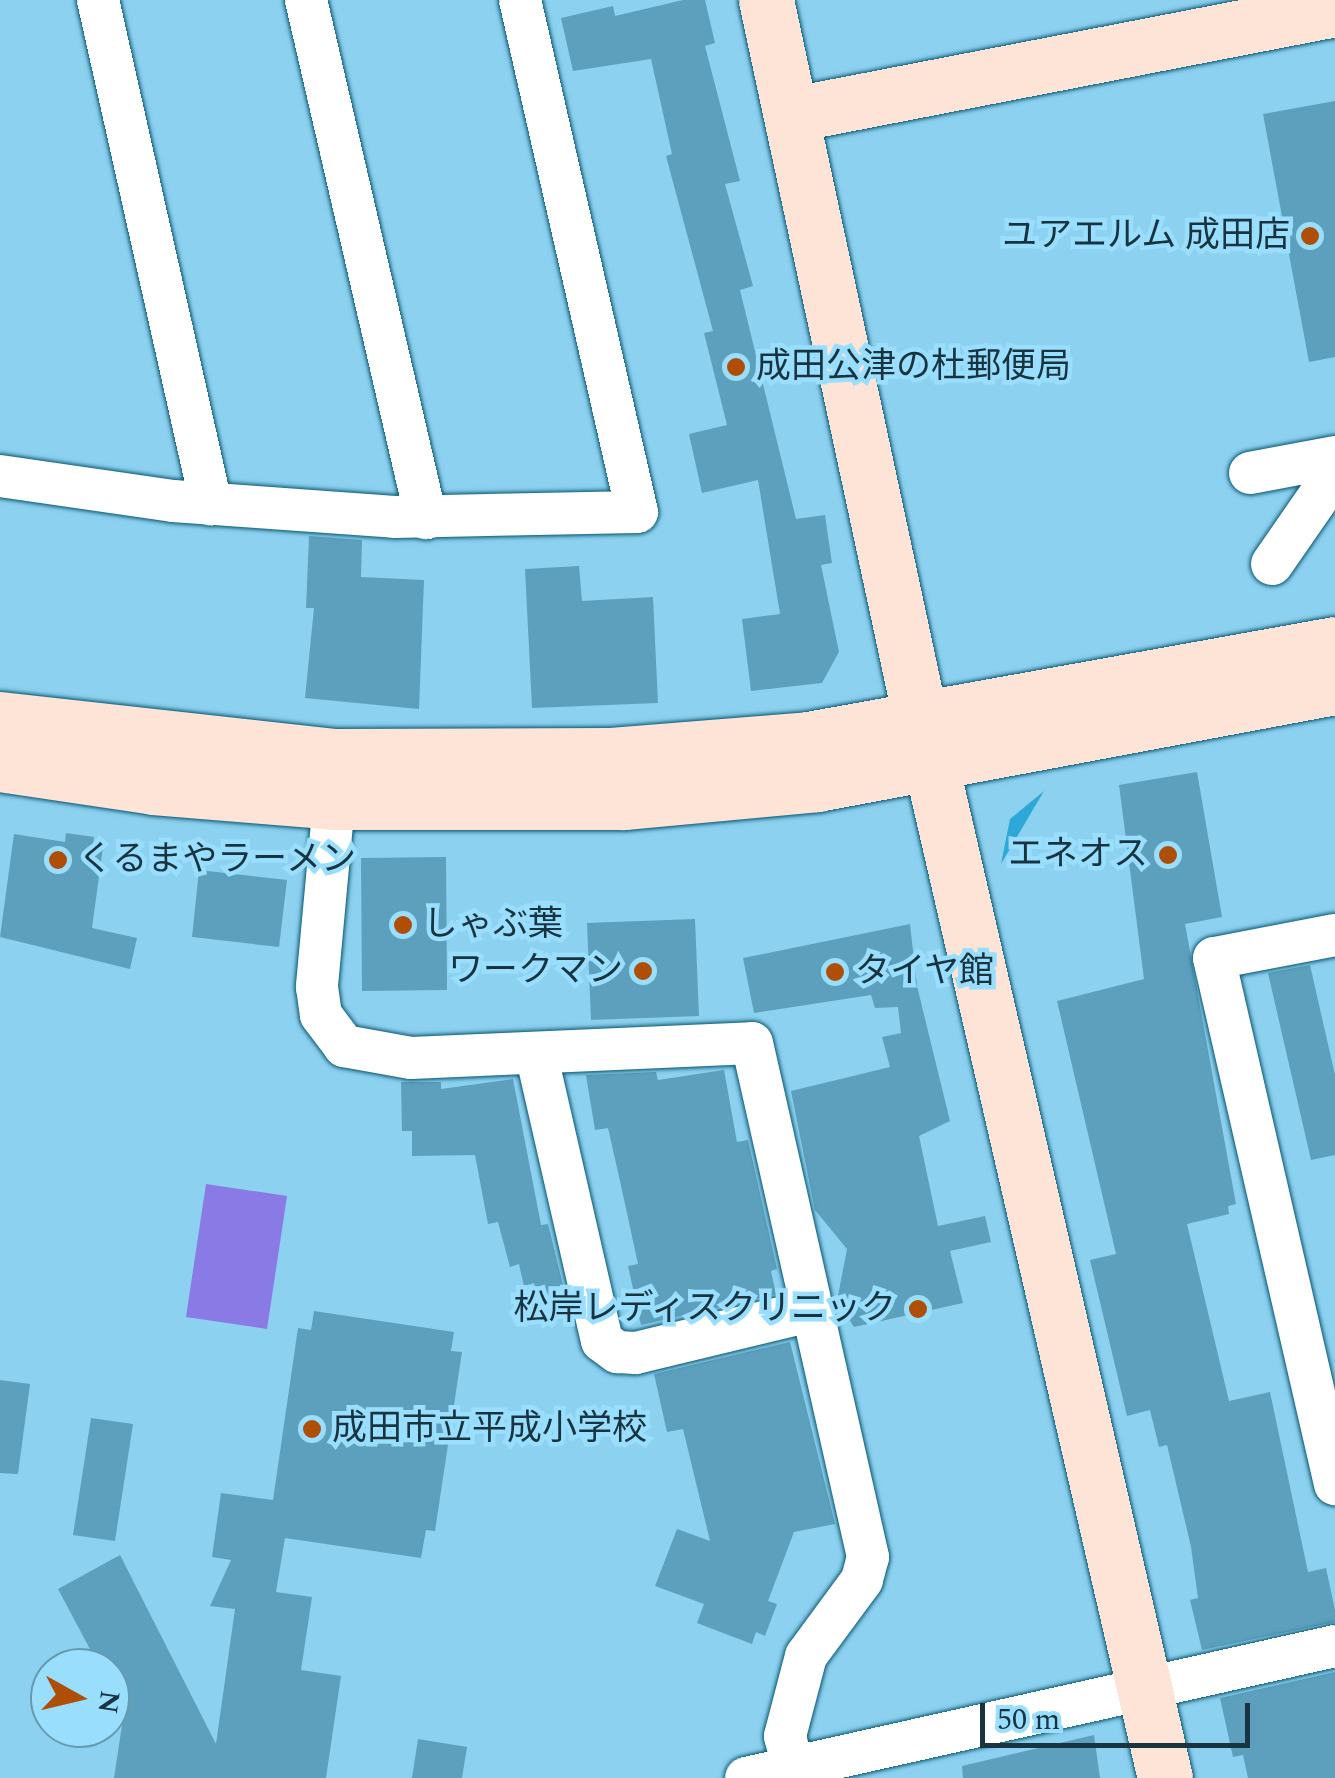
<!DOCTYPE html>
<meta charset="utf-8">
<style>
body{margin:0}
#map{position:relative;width:1335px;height:1778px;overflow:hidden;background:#8dd1f0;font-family:Spectral,"Noto Sans JP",serif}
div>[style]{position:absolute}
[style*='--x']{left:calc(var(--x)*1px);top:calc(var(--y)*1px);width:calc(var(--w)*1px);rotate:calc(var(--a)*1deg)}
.green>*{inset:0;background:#2ea9d7}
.water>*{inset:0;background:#897ae5}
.building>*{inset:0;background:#5ca0bd}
.roads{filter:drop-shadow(0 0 2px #065771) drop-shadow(0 0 2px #065771)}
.street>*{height:42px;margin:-21px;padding:0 21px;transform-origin:21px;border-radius:21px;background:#fff}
.secondary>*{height:55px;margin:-27.5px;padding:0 27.5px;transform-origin:27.5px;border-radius:27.5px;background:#fee4d7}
.dots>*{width:28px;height:28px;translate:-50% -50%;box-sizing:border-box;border:5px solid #9adefd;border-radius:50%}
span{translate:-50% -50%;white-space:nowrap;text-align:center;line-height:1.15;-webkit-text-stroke:9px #9adefd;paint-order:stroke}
.poi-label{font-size:35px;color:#183440}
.right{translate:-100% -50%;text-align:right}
.left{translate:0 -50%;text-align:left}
.north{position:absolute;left:30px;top:1648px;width:100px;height:100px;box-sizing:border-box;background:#9adefd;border:2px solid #669ab1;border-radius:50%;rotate:98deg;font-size:28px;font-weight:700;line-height:40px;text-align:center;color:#183440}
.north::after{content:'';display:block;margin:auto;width:35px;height:45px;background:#ae4e07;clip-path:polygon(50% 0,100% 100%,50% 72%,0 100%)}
.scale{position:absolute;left:980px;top:1703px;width:270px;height:45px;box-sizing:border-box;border:5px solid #183440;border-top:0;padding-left:12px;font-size:30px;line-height:35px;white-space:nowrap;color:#183440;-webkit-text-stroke:8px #9adefd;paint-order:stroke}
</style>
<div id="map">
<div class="green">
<div style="clip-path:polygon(1044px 791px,1001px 864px,1010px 819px)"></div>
</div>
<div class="water">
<div style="clip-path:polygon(206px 1184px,287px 1196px,267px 1329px,186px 1317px)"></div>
</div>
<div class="building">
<div style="clip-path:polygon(683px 0,705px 0,715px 43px,705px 46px,740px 181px,725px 184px,753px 286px,740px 290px,796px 519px,825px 515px,832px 563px,821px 565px,839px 652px,822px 683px,751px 691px,742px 619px,780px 614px,758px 480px,702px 493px,689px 434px,727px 425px,704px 333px,713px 331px,666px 156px,672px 154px,651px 59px,573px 71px,561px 18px,613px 6px,615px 16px)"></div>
<div style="clip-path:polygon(1335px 101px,1335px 357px,1309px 362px,1263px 114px)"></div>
<div style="clip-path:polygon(309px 536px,362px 540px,361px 577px,424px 580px,419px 709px,305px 698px,314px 608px,306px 608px)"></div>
<div style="clip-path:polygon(579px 566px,582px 601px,653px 597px,658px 703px,532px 708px,525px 569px)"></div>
<div style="clip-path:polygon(1197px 772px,1222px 917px,1185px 924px,1236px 1204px,1228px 1206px,1229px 1214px,1187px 1224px,1229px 1401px,1270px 1392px,1308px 1572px,1326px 1568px,1335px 1610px,1335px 1622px,1202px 1650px,1190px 1600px,1198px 1598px,1191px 1547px,1167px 1445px,1159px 1447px,1150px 1410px,1127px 1416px,1090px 1260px,1116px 1254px,1057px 1001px,1144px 979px,1119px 785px)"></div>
<div style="clip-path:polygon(66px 833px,94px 837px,93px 845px,103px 847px,92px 928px,137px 938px,130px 969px,0 937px,14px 834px,65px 842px)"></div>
<div style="clip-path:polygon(446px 857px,447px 990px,362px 991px,361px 858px)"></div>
<div style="clip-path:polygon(199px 870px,287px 880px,279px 947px,192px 937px)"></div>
<div style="clip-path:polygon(695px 919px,699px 1016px,591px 1020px,587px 923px)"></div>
<div style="clip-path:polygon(910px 924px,917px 986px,950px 1121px,919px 1136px,938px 1226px,985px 1216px,991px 1242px,950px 1251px,963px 1303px,854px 1327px,837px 1301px,847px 1249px,815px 1210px,791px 1091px,890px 1067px,882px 1037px,901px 1033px,898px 1007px,875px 1008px,871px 995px,754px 1013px,743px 958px)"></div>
<div style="clip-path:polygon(1310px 965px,1335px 1075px,1335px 1155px,1311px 1160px,1268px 973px)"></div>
<div style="clip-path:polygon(724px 1070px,737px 1142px,748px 1140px,777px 1269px,771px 1271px,776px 1294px,641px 1325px,628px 1266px,638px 1264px,620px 1181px,608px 1128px,595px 1130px,586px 1075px,656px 1072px,658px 1080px)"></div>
<div style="clip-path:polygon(513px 1079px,541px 1225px,548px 1224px,566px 1297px,539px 1303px,534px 1283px,524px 1286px,519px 1264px,510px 1267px,498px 1222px,488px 1224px,475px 1155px,412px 1156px,412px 1131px,402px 1131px,401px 1082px,441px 1082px,441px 1089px)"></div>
<div style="clip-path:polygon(314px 1311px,454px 1332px,451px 1351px,462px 1352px,435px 1531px,426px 1530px,421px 1558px,285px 1538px,276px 1592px,312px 1597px,301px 1670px,341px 1676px,326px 1778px,114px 1778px,124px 1712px,110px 1686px,110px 1668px,100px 1668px,58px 1589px,120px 1555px,216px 1744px,235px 1609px,210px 1606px,231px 1560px,212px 1557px,221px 1493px,273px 1500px,298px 1328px,311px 1330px)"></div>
<div style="clip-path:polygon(790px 1342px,835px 1524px,794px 1532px,768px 1601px,777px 1604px,765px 1636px,756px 1632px,752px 1644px,697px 1623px,704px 1604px,655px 1586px,677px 1529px,710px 1541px,683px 1429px,667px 1432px,654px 1374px)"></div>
<div style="clip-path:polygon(0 1380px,30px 1384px,18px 1474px,0 1473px)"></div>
<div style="clip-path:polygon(91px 1418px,133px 1424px,115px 1541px,73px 1535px)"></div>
<div style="clip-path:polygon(1335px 1672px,1335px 1778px,1248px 1778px,1243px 1755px,1233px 1757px,1220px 1698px)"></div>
<div style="clip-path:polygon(1094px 1735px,1100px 1778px,963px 1778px,962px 1766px)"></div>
<div style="clip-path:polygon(418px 1739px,467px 1747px,462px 1778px,412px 1778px)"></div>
</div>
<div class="roads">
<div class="street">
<div style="--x:98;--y:0;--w:517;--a:77.36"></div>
<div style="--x:306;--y:0;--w:532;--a:76.96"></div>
<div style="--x:1250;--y:473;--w:86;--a:-10.7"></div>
<div style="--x:0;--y:476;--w:175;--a:8.2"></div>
<div style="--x:173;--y:501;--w:222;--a:4.1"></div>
<div style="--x:394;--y:517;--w:243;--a:-1.2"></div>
<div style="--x:637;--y:512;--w:525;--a:-102.87"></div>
<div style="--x:1272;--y:564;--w:111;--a:-55.3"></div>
<div style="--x:334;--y:802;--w:186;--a:95.3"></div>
<div style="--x:317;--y:987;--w:28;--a:82"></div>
<div style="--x:321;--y:1015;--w:39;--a:53"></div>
<div style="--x:344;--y:1046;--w:68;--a:10.2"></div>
<div style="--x:411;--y:1058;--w:341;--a:-2.5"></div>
<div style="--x:752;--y:1043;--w:527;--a:77.28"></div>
<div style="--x:868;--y:1557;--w:24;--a:105"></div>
<div style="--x:862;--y:1580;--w:94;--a:126.4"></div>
<div style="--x:806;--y:1656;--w:83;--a:104.7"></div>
<div style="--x:785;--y:1736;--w:33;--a:76"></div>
<div style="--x:1335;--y:935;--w:123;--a:169.2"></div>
<div style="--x:1214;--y:958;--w:540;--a:77.05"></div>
<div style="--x:536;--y:1053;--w:295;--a:77.1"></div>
<div style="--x:602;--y:1341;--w:19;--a:36"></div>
<div style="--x:617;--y:1352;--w:19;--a:3"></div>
<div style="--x:636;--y:1353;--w:179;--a:-13.6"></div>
<div style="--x:746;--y:1778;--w:604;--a:-12.63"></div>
</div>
<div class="secondary">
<div style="--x:766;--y:0;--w:733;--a:77.88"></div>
<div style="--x:920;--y:717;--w:1089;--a:77"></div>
<div style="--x:794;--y:114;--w:551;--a:-10.98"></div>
<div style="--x:0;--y:719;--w:337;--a:6.3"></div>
<div style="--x:335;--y:756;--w:276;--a:-0.2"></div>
<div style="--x:611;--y:755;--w:198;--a:-4.6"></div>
<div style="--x:808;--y:739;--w:535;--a:-10.22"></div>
<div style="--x:0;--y:764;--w:155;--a:8.5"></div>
<div style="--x:153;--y:787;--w:182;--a:4.7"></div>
<div style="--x:334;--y:802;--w:290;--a:0"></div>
<div style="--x:624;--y:802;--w:194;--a:-5.3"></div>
<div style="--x:817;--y:784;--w:527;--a:-10.61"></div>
</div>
</div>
<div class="dots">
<div style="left:1310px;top:236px;background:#ae4e07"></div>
<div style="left:736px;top:367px;background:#ae4e07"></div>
<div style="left:1168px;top:855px;background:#ae4e07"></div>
<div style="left:58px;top:860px;background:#ae4e07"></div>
<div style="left:403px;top:925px;background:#ae4e07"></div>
<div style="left:643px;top:971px;background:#ae4e07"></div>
<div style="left:835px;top:972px;background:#ae4e07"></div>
<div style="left:918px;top:1309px;background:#ae4e07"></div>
<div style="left:312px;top:1429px;background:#ae4e07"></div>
</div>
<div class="poi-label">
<span class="right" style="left:1290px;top:236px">ユアエルム 成田店</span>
<span class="left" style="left:756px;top:367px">成田公津の杜郵便局</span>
<span class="right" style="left:1148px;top:855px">エネオス</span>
<span class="left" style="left:78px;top:860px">くるまやラーメン</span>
<span class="left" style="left:423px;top:925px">しゃぶ葉</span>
<span class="right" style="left:623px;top:971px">ワークマン</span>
<span class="left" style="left:855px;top:972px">タイヤ館</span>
<span class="right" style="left:896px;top:1309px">松岸レディスクリニック</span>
<span class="left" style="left:332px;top:1429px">成田市立平成小学校</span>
</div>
<div class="north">N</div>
<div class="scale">50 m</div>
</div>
